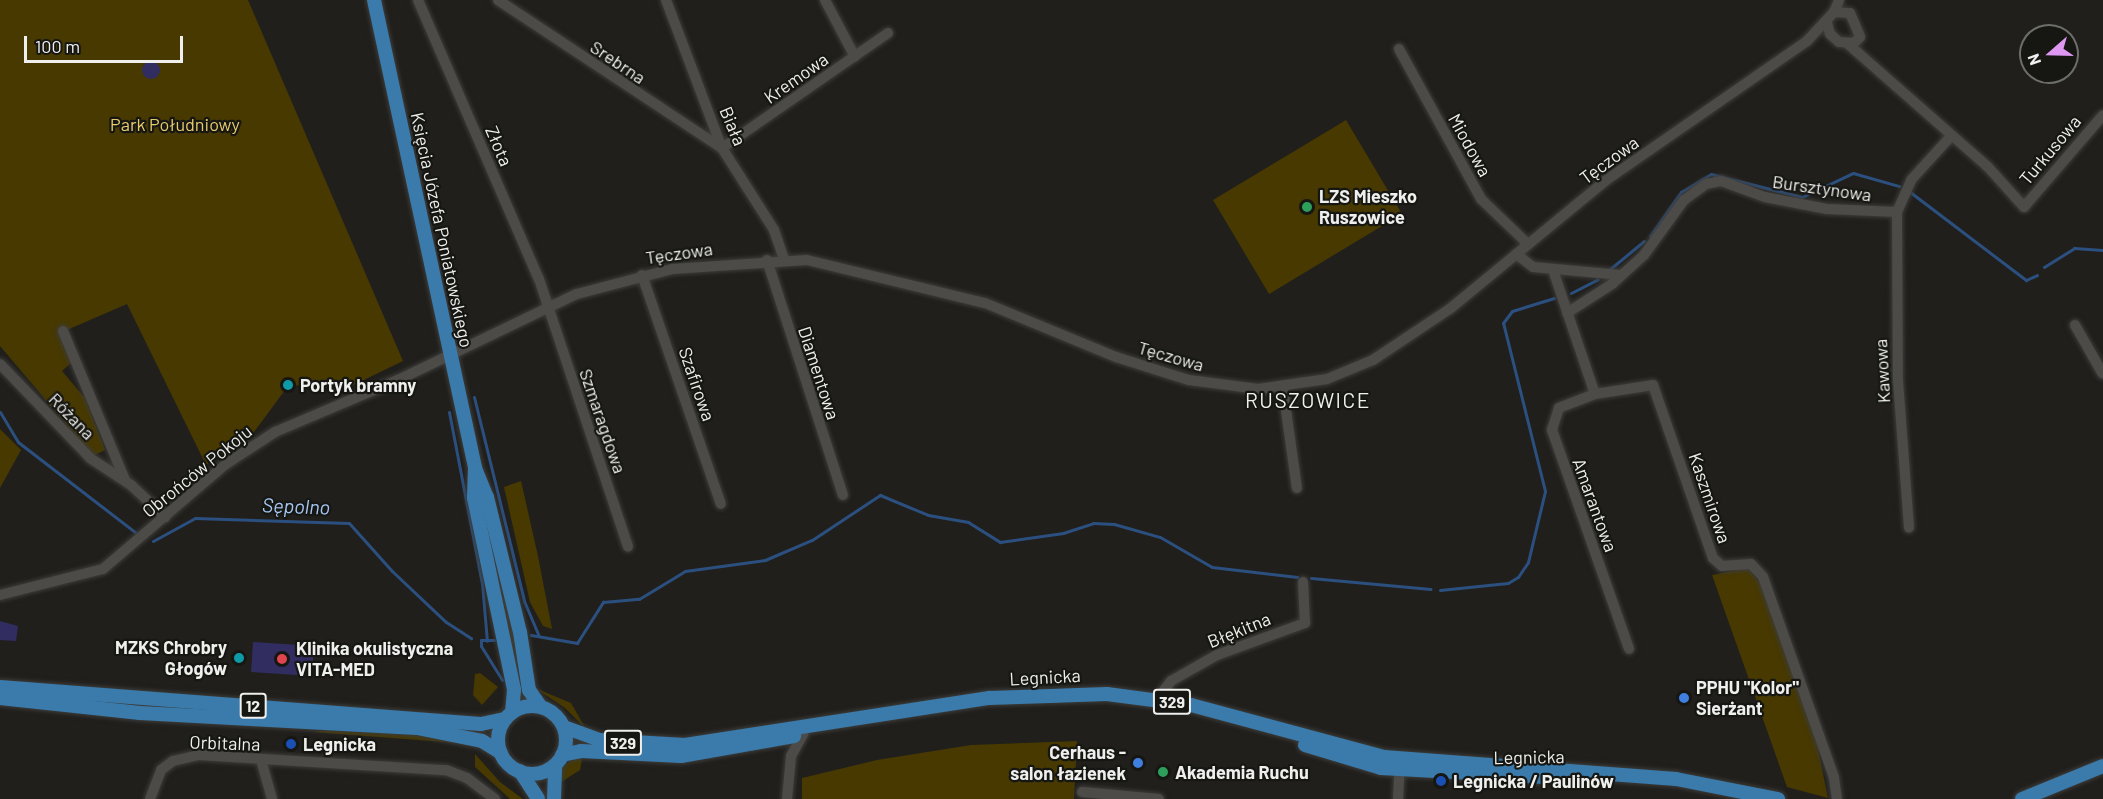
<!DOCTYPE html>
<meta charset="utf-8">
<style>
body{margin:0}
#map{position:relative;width:2103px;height:799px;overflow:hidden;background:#201f1c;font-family:Barlow,sans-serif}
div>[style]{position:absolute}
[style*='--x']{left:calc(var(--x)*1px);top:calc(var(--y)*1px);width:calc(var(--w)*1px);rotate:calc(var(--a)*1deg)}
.green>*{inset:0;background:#473900}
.stream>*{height:3px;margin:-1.5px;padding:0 1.5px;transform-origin:1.5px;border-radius:1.5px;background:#2b5080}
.building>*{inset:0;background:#312d61}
.round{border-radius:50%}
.roads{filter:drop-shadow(0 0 2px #3c3c3a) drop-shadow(0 0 2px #3c3c3a)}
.minor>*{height:10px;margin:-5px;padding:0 5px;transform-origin:5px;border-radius:5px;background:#4c4b48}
.major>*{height:14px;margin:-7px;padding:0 7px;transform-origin:7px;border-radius:7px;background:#3a7bac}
.major>.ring{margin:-7px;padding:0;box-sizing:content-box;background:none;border:14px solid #3a7bac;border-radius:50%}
.dots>*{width:16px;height:16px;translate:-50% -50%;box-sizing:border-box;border:3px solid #161613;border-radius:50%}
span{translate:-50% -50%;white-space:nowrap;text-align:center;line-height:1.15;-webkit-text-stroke:4.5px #161613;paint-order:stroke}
.shield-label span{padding:2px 4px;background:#161613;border:2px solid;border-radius:4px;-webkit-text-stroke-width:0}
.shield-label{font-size:16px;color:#efefed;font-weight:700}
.street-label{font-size:18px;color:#efefed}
.park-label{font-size:18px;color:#e8cb6b}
.poi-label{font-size:18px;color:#efefed;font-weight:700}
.left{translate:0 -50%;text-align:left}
.right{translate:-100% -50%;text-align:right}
.water-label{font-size:20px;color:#a5c6f2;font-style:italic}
.quarter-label{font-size:21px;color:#efefed;letter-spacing:1.5px}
.north{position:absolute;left:2019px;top:24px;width:60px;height:60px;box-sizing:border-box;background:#161613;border:2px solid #6d6d6a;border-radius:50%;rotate:250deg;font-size:16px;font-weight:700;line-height:24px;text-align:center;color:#efefed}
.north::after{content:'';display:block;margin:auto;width:21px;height:27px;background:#de98f2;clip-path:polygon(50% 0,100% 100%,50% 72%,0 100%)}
.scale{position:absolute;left:24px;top:36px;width:159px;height:27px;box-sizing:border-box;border:3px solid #efefed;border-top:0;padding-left:8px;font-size:18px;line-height:21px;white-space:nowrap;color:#efefed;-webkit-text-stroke:4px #161613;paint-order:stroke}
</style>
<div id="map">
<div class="green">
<div style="clip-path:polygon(0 0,248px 0,403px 361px,339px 392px,318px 384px,288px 386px,254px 432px,206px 465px,127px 304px,60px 333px,71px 363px,62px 371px,85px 398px,105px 450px,93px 456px,0 346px)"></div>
<div style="clip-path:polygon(1346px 120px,1402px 214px,1269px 294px,1213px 200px)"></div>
<div style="clip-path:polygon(0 429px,21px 450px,0 488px)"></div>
<div style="clip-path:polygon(521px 481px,538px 556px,552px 629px,543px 626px,530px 602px,504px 487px)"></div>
<div style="clip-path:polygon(482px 492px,522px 671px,517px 672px,483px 512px)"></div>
<div style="clip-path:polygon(1748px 568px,1760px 583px,1816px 739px,1828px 798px,1787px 787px,1712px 575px)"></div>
<div style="clip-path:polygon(480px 673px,498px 687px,482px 705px,473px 695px,475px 674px)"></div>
<div style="clip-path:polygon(535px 688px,571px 703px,586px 729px,565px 708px)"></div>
<div style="clip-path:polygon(333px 729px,427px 736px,458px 743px,313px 732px)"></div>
<div style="clip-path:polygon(1077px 741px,1074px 799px,802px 799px,802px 778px,877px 760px,971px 745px)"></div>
<div style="clip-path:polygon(475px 754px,500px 782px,523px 799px,510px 799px,475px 767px)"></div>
<div style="clip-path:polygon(583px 754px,580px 770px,558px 784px,563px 766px)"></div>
</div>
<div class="stream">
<div style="--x:1910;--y:192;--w:146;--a:37.2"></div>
<div style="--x:2026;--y:280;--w:12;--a:-24"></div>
<div style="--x:1650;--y:236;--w:54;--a:-54.8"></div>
<div style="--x:1681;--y:192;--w:35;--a:-31"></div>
<div style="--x:1711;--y:174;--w:94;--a:14.2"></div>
<div style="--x:1802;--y:197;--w:56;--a:-25.2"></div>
<div style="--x:1853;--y:173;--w:48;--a:15.8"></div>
<div style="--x:2044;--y:267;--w:36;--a:-32"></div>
<div style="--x:2074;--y:248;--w:29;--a:4"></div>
<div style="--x:1610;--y:269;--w:44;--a:-39.5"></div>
<div style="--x:1571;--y:293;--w:30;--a:-27"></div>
<div style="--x:474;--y:397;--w:210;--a:76.2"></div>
<div style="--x:524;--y:601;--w:38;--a:67"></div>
<div style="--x:0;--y:412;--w:35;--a:59"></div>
<div style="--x:18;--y:442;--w:149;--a:37.6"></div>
<div style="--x:449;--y:412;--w:174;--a:79.1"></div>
<div style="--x:482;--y:583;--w:58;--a:85.1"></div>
<div style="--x:153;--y:541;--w:48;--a:-28.7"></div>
<div style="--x:195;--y:518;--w:154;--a:1.9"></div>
<div style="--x:349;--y:523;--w:64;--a:48.1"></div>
<div style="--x:392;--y:571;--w:74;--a:43.4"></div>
<div style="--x:446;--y:622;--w:30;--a:33"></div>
<div style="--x:1311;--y:578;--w:120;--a:5.3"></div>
<div style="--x:1440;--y:590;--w:68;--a:-5.9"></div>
<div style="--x:1508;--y:583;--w:12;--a:-31"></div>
<div style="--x:1518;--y:577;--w:18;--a:-56"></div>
<div style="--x:1528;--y:562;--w:73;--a:-76.5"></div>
<div style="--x:1545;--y:491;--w:173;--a:-104"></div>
<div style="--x:1503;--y:323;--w:15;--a:-53"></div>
<div style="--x:1512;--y:311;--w:44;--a:-17.2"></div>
<div style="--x:531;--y:635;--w:47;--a:9.9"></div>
<div style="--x:577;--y:643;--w:49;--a:-57.6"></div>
<div style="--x:603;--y:602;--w:36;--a:-5"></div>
<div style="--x:639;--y:599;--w:54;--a:-31.3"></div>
<div style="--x:685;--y:571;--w:81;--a:-7.8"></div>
<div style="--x:765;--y:560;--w:51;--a:-23.1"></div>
<div style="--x:812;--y:540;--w:82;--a:-33.5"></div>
<div style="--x:880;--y:495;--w:52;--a:22.6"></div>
<div style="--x:928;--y:515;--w:41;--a:9.9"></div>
<div style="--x:968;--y:522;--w:38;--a:32"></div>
<div style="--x:1000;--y:542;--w:64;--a:-8.1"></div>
<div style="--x:1063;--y:533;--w:32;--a:-18"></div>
<div style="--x:1093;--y:523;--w:21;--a:3"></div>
<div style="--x:1114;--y:524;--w:48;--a:15.8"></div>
<div style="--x:1160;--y:537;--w:60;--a:30"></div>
<div style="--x:1212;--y:567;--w:86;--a:6.7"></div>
<div style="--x:494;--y:640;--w:13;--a:180"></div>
<div style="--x:481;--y:640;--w:6;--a:90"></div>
<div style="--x:481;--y:646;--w:40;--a:58"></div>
</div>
<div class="building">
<div class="round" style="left:142px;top:61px;width:18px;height:18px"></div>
<div style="clip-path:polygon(0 621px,18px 626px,16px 641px,0 640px)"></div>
<div style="clip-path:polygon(253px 642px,314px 646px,312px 676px,251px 672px)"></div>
</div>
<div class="roads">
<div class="minor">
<div style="--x:418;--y:0;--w:304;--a:66.6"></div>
<div style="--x:539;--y:279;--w:282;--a:71.6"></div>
<div style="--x:498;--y:0;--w:268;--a:33.5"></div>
<div style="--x:722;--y:148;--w:202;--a:-34.7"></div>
<div style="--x:666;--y:0;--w:158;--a:69.3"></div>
<div style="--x:722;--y:148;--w:97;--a:57.6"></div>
<div style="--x:774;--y:230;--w:31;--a:71"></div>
<div style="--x:825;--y:0;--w:64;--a:62.2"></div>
<div style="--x:1834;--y:12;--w:13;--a:-67"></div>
<div style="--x:1848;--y:44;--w:186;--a:41.3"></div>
<div style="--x:1988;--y:167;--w:54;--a:48"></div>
<div style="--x:2024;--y:207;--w:121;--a:-49.3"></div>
<div style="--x:1399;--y:49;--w:171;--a:61.3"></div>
<div style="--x:1481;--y:199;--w:65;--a:43.8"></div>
<div style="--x:1897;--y:212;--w:169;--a:89.7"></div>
<div style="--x:1898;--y:381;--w:147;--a:85.7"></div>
<div style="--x:1516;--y:254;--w:21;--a:37"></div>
<div style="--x:1533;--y:267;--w:88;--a:5.2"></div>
<div style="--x:767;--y:260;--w:247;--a:72.1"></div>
<div style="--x:1553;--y:270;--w:131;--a:71.3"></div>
<div style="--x:1595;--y:394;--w:59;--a:-8.8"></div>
<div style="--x:1653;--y:385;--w:183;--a:70.9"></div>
<div style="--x:1713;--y:558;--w:12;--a:42"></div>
<div style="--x:1722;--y:566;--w:29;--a:-4"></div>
<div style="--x:1751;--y:564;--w:18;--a:47"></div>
<div style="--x:1763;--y:577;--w:213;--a:70.5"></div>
<div style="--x:1834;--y:778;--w:21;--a:82"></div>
<div style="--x:642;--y:275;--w:242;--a:71"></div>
<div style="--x:1567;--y:313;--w:54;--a:-32.8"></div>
<div style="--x:1612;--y:284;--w:43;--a:-42.2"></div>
<div style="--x:1644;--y:255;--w:68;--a:-54"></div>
<div style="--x:1684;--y:200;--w:27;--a:-36"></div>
<div style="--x:1706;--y:184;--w:15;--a:-11"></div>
<div style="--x:1721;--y:181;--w:47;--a:20"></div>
<div style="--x:1765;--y:197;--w:63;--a:11"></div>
<div style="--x:1827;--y:209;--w:70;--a:2.5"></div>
<div style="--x:1897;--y:212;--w:35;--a:-66"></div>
<div style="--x:1911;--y:180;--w:59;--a:-47.7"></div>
<div style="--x:2075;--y:325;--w:56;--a:60.3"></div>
<div style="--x:63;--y:331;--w:161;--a:67.4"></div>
<div style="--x:0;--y:364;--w:130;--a:46.2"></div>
<div style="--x:90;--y:458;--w:49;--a:33.4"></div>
<div style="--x:131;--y:485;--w:47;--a:43.3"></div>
<div style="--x:1283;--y:389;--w:100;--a:82"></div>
<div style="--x:1595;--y:394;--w:39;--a:159"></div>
<div style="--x:1559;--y:408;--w:23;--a:108"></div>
<div style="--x:1552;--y:430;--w:232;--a:70.6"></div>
<div style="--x:0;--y:595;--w:106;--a:-14.2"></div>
<div style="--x:103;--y:569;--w:162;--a:-40.5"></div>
<div style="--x:226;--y:464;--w:59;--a:-33.1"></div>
<div style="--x:275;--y:432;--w:136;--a:-23"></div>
<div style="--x:400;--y:379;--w:196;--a:-25.7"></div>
<div style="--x:577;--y:294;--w:98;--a:-14.7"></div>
<div style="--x:672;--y:269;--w:135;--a:-3.8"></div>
<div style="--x:807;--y:260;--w:183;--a:13.6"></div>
<div style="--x:985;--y:303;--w:142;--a:22.4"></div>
<div style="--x:1116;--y:357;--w:77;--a:17.5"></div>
<div style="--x:1189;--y:380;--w:70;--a:7.4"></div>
<div style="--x:1258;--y:389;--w:70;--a:-8.2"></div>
<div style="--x:1327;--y:379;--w:50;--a:-22.4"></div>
<div style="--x:1373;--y:360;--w:94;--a:-33.7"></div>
<div style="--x:1451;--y:308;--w:200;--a:-39.5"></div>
<div style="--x:1605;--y:181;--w:246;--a:-34.7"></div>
<div style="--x:1807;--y:41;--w:40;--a:-47"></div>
<div style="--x:1834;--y:12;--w:16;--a:4"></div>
<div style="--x:1850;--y:13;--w:26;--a:67"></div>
<div style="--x:1860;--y:37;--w:8;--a:135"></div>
<div style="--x:1854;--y:43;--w:15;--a:-176"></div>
<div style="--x:1839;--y:42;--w:12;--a:-138"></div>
<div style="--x:1830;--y:34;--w:11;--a:-105"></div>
<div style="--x:1157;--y:699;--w:23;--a:-52"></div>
<div style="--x:1171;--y:681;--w:53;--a:-29.5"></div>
<div style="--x:1217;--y:655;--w:94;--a:-20"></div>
<div style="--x:1305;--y:623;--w:41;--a:-92.8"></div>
<div style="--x:261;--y:760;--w:41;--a:74.2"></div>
<div style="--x:1082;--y:792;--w:77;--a:5.2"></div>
<div style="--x:150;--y:799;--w:31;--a:-69"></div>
<div style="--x:161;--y:770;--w:15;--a:-37"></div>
<div style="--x:173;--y:761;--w:26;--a:-13"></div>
<div style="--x:198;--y:755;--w:248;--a:3.5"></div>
<div style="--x:446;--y:770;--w:22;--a:21"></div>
<div style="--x:467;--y:778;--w:35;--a:37"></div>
<div style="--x:787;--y:799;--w:43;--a:-84.7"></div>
<div style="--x:791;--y:756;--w:26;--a:-61"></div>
<div style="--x:1398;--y:799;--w:37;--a:-87"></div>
</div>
<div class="major">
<div style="--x:374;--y:0;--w:479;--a:77.8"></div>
<div style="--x:475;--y:468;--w:31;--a:68"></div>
<div style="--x:487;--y:497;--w:139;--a:76.3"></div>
<div style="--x:520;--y:632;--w:59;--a:81.2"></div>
<div style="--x:529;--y:690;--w:21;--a:55"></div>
<div style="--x:475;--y:468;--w:30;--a:92"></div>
<div style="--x:474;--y:498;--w:196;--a:78.2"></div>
<div style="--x:514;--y:690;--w:22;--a:95"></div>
<div style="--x:0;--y:687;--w:482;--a:4.4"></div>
<div style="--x:481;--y:724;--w:25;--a:-12"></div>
<div style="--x:0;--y:698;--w:141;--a:6.1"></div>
<div style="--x:140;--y:713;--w:277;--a:3.1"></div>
<div style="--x:417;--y:728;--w:66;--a:11.3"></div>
<div style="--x:482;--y:741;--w:22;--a:32"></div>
<div class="ring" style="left:498px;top:706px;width:54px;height:54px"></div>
<div style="--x:564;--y:727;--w:38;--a:20"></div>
<div style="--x:600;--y:740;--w:85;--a:3.4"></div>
<div style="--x:685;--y:745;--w:308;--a:-8.8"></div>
<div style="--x:989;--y:698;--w:118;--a:-1.9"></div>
<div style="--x:1107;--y:694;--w:85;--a:7.5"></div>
<div style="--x:1191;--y:705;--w:200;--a:15.1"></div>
<div style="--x:1384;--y:757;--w:293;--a:4.3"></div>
<div style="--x:1676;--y:779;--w:104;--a:11.1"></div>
<div style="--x:1305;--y:745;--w:79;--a:16.8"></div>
<div style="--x:1381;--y:768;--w:159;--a:3.2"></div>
<div style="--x:562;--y:755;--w:19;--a:-12"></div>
<div style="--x:581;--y:751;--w:100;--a:2.9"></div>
<div style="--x:681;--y:756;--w:115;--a:-10"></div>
<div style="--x:520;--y:771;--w:33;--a:57"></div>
<div style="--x:554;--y:799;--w:34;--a:-88"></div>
<div style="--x:2022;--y:799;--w:87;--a:-22.2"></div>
</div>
</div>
<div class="dots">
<div style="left:1307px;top:207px;background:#2e9e5b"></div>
<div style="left:288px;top:385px;background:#0f9aa8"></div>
<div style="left:239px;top:658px;background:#0f9aa8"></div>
<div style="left:282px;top:659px;background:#e0444e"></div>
<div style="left:1684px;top:698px;background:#3f7fe0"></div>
<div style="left:291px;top:744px;background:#1a4fb4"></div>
<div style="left:1138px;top:763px;background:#3f7fe0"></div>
<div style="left:1163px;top:772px;background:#2e9e5b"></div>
<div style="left:1441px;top:781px;background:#1a4fb4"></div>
</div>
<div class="shield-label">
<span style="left:1172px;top:702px">329</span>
<span style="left:253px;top:706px">12</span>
<span style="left:623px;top:743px">329</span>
</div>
<div class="street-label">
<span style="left:618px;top:62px;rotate:34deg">Srebrna</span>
<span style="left:796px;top:78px;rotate:-35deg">Kremowa</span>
<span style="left:733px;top:126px;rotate:67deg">Biała</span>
<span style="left:1470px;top:145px;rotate:61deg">Miodowa</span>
<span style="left:499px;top:146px;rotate:67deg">Złota</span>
<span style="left:2050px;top:150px;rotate:-50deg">Turkusowa</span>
<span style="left:1609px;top:160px;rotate:-36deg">Tęczowa</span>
<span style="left:1822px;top:188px;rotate:8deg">Bursztynowa</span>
<span style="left:442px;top:230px;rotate:78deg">Księcia Józefa Poniatowskiego</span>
<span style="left:679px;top:253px;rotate:-8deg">Tęczowa</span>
<span style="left:1171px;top:356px;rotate:16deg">Tęczowa</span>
<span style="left:1882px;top:371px;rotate:-93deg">Kawowa</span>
<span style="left:819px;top:373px;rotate:72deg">Diamentowa</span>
<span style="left:697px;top:384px;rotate:71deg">Szafirowa</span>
<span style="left:72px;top:416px;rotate:46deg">Różana</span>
<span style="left:603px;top:421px;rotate:71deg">Szmaragdowa</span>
<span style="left:197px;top:471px;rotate:-39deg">Obrońców Pokoju</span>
<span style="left:1710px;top:498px;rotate:71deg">Kaszmirowa</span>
<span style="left:1595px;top:505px;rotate:70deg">Amarantowa</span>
<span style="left:1239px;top:630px;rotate:-22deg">Błękitna</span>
<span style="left:1045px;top:677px;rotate:-3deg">Legnicka</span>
<span style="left:225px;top:743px;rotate:2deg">Orbitalna</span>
<span style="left:1529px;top:757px;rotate:-1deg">Legnicka</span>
</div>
<div class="park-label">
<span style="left:175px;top:124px">Park Południowy</span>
</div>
<div class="poi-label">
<span class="left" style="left:1319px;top:207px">LZS Mieszko<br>Ruszowice</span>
<span class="left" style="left:300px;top:385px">Portyk bramny</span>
<span class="right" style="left:227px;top:658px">MZKS Chrobry<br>Głogów</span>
<span class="left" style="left:296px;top:659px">Klinika okulistyczna<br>VITA-MED</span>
<span class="left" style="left:1696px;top:698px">PPHU "Kolor"<br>Sierżant</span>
<span class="left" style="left:303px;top:744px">Legnicka</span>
<span class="right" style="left:1126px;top:763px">Cerhaus -<br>salon łazienek</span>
<span class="left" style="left:1175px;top:772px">Akademia Ruchu</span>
<span class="left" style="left:1453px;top:781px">Legnicka / Paulinów</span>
</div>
<div class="water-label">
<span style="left:296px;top:506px;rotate:2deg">Sępolno</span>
</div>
<div class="quarter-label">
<span style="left:1308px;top:400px">RUSZOWICE</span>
</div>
<div class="north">N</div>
<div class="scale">100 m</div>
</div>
